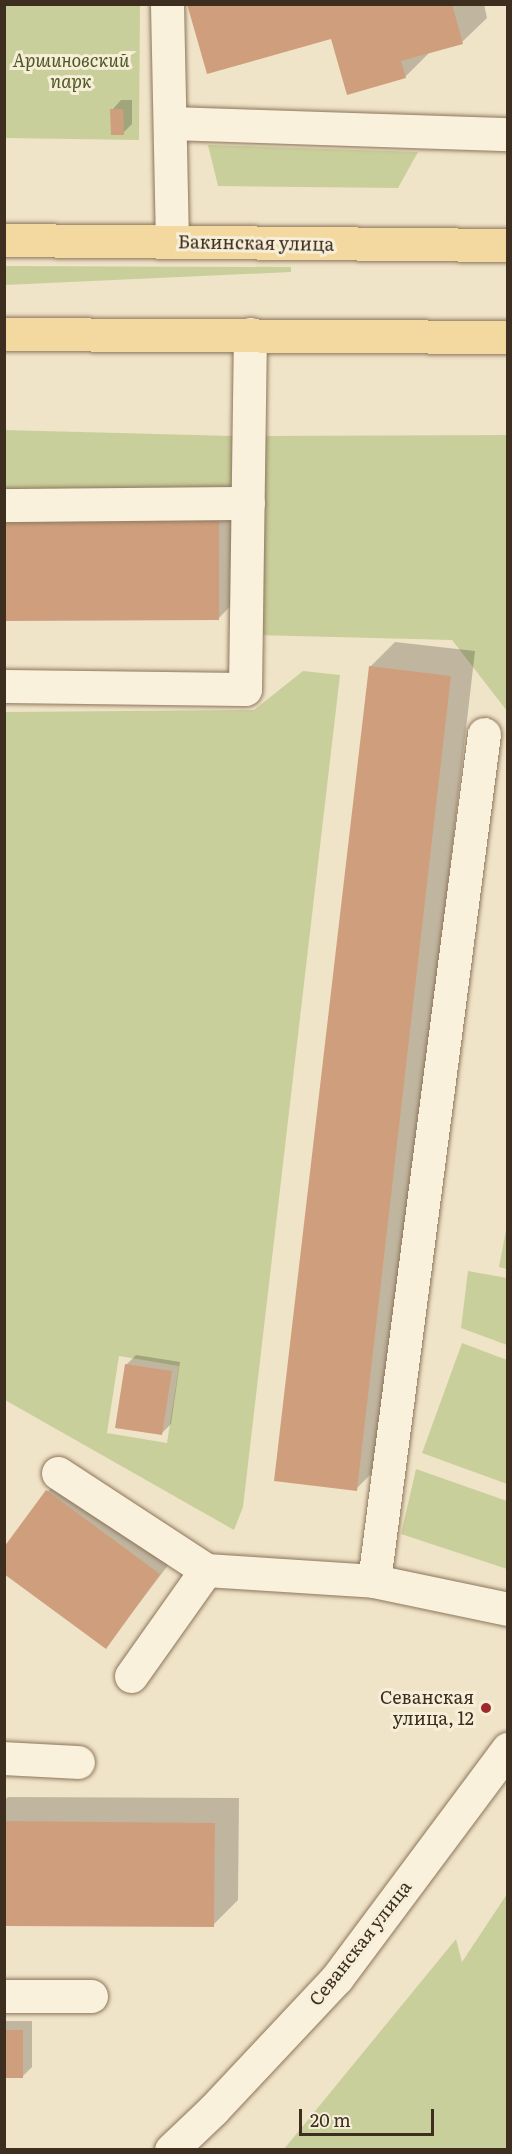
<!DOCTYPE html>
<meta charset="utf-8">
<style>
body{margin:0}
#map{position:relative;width:512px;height:2154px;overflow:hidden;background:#f0e4c8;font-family:Literata,serif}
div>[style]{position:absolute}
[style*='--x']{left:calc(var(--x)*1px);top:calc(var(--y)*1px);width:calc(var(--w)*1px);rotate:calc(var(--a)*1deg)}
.green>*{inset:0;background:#c9cf9b}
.shadow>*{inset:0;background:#0003}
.building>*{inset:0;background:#cf9f7d}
.roads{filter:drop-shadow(0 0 2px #8d765c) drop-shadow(0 0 2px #8d765c)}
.minor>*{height:33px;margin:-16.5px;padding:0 16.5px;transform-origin:16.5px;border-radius:16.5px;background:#faf1dc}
.major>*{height:33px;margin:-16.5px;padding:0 16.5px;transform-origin:16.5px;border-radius:16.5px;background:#f3d9a0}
.dots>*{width:16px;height:16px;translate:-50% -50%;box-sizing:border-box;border:3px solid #f7eed8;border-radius:50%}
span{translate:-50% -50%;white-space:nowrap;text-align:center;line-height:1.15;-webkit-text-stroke:6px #f7eed8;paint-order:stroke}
.park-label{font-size:18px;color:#4d5a26;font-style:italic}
.street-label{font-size:18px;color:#3d2e20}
.poi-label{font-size:18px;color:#3d2e20}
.right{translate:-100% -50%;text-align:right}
.frame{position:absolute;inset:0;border:6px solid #3d2e20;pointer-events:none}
.scale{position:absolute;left:299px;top:2109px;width:135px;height:27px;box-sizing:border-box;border:3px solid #3d2e20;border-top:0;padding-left:8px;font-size:18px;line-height:21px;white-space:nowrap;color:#3d2e20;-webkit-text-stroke:4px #f7eed8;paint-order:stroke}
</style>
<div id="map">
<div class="green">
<div style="clip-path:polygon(4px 5px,140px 5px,139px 140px,5px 138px)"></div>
<div style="clip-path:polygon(208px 145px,418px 152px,398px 188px,218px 186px)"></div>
<div style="clip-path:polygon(4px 266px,291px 267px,291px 272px,5px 285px)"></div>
<div style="clip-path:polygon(5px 430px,233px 436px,233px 492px,5px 491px)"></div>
<div style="clip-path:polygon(507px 435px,507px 711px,452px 640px,255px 635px,258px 436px)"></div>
<div style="clip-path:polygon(evenodd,303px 671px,340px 675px,243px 1507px,234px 1530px,5px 1400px,5px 712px,254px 710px,303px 671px,119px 1356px,179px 1366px,167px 1443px,107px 1433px,119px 1356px)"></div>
<div style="clip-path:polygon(507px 1225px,507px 1269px,499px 1267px)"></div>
<div style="clip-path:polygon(468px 1271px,507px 1278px,507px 1345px,461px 1328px)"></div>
<div style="clip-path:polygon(462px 1343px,507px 1360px,507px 1484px,422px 1453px)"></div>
<div style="clip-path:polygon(416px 1469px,507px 1501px,507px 1569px,401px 1534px)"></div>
<div style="clip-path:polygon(507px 1894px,507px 2149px,284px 2149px,456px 1939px,462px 1962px)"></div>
</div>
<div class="shadow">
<div style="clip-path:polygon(189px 4px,484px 4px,487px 18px,462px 42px,431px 51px,405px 77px,332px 37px)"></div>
<div style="clip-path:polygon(121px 100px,132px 100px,132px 124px,123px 133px,112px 110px)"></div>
<div style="clip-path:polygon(243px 497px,243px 593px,219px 618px,4px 619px,4px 499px)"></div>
<div style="clip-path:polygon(395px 642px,475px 651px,381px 1464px,356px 1489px,370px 667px)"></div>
<div style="clip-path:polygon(136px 1355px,180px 1362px,171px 1424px,161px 1434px,126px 1365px)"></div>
<div style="clip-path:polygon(56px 1481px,169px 1564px,106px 1647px,4px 1550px)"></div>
<div style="clip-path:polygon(8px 1797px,239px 1798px,238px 1900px,213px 1925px,4px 1924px,4px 1800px)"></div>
<div style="clip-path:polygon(4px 2021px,32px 2021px,32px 2067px,23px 2076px,4px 2076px)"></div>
</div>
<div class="building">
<div style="clip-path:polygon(187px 4px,452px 4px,463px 44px,401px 61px,406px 78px,347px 95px,331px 39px,207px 74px)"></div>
<div style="clip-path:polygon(110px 109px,123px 109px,124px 135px,111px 135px)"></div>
<div style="clip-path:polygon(219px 521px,219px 620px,4px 621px,4px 523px)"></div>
<div style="clip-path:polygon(369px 666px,451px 676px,357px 1491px,274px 1481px)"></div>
<div style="clip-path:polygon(125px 1364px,172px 1371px,162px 1435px,115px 1428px)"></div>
<div style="clip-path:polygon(46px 1490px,160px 1574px,106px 1649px,4px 1574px,4px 1547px)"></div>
<div style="clip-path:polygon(4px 1821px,215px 1823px,214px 1927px,4px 1926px)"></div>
<div style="clip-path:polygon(4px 2030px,23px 2030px,23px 2078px,4px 2078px)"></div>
</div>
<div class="roads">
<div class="minor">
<div style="--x:167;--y:4;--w:238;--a:88.8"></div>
<div style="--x:172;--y:123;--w:336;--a:1.9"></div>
<div style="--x:4;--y:505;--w:244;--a:-0.5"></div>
<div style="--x:4;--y:686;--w:241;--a:0.7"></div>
<div style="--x:245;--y:689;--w:355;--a:-89.2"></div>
<div style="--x:58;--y:1473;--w:177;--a:33.2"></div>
<div style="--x:374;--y:1581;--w:854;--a:-82.6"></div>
<div style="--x:131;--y:1676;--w:130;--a:-54.7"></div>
<div style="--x:206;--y:1570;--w:168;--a:3.7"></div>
<div style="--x:374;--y:1581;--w:137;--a:11.8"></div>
<div style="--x:4;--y:1758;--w:74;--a:3.1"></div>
<div style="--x:4;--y:1996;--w:87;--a:0"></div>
<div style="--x:171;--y:2150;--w:58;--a:-43.6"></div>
<div style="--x:213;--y:2110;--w:181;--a:-46.8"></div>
<div style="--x:337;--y:1978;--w:286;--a:-53.3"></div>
</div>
<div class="major">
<div style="--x:4;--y:240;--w:504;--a:0.57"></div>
<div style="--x:4;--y:334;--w:504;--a:0.34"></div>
</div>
</div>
<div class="dots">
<div style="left:486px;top:1708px;background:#9e2a2b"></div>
</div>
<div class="park-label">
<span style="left:71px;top:71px">Аршиновский<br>парк</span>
</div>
<div class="street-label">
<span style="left:256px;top:243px;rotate:1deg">Бакинская улица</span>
<span style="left:360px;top:1943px;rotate:-52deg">Севанская улица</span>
</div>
<div class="poi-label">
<span class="right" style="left:474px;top:1708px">Севанская<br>улица, 12</span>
</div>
<div class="frame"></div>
<div class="scale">20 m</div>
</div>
